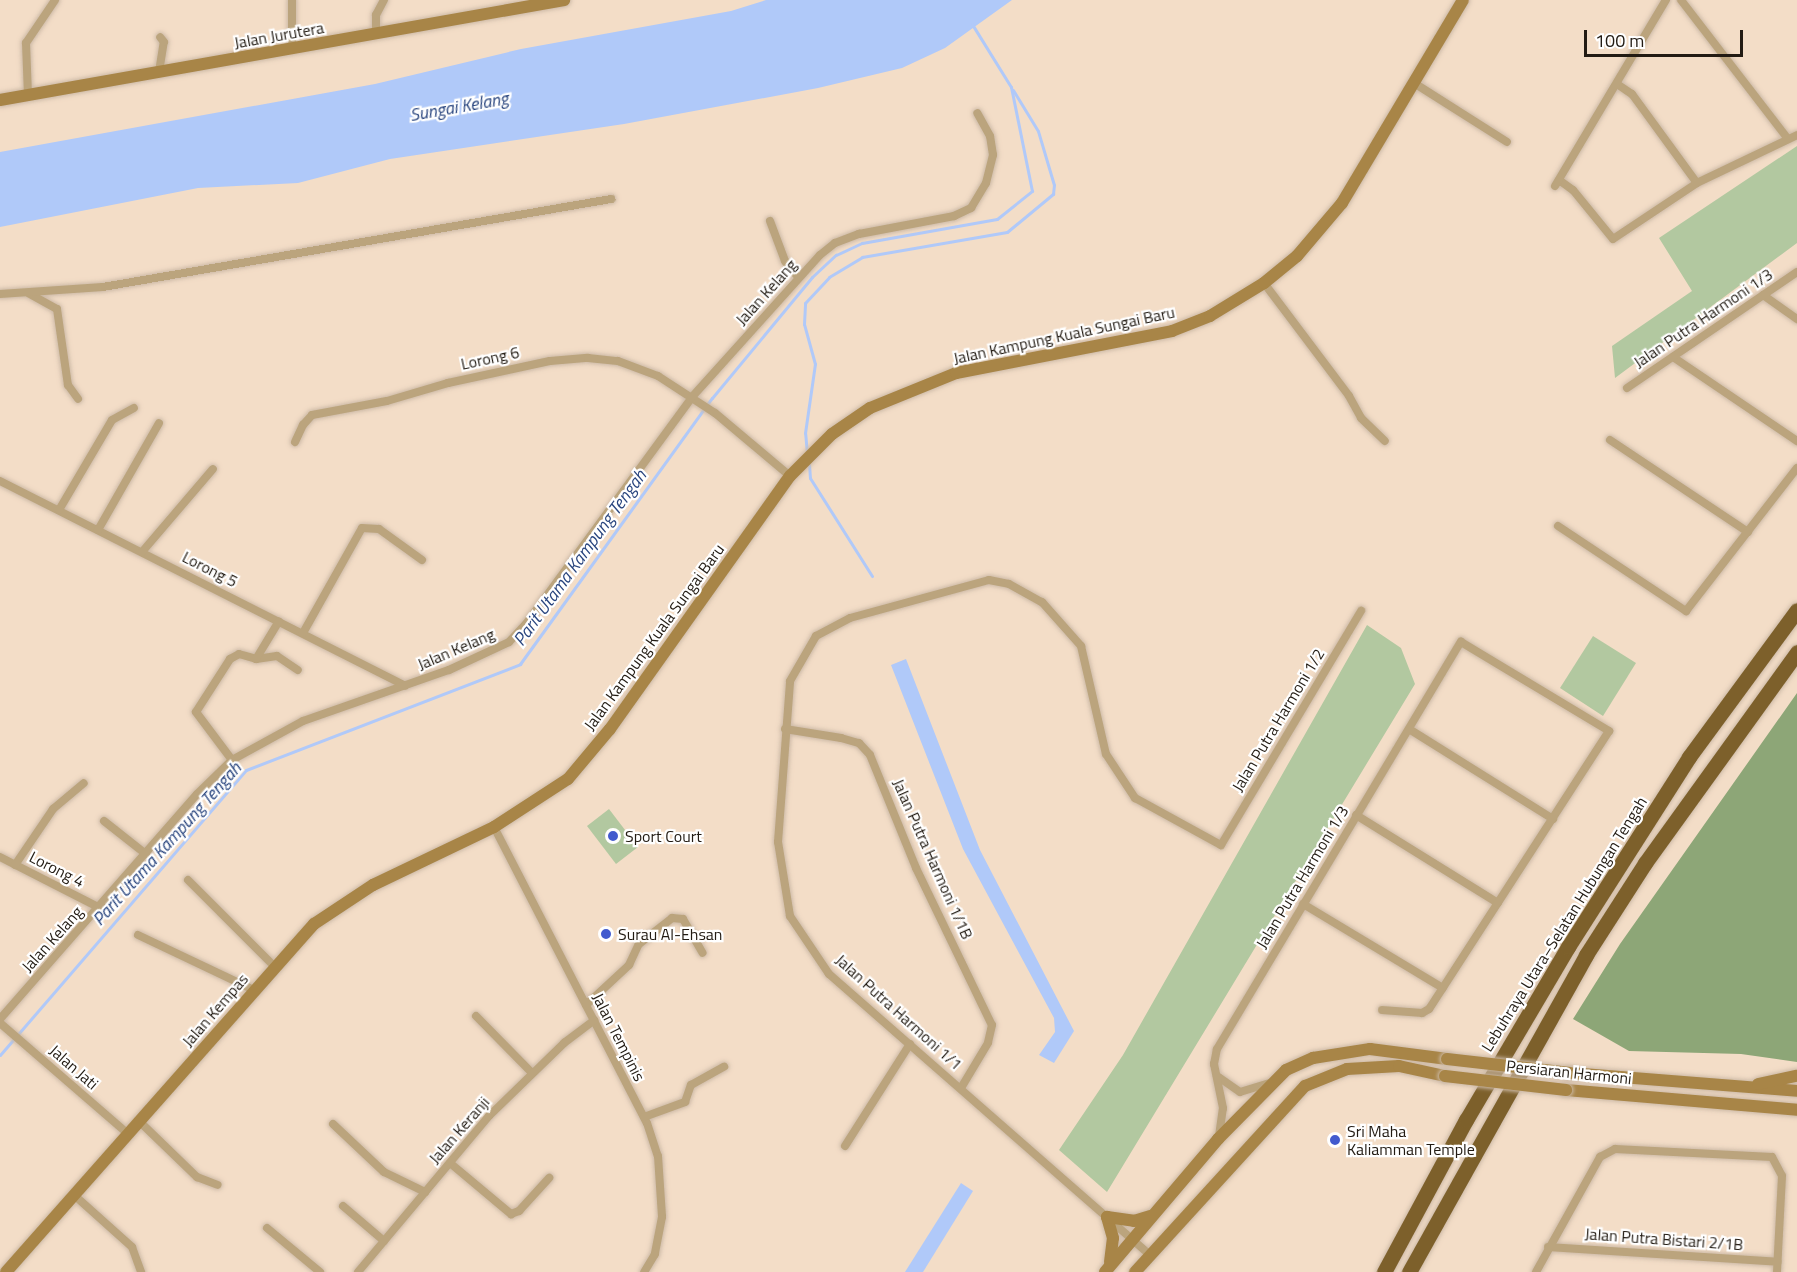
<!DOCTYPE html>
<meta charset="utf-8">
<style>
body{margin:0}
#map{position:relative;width:1797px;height:1272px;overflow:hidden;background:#f3ddc7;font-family:"Titillium Web",sans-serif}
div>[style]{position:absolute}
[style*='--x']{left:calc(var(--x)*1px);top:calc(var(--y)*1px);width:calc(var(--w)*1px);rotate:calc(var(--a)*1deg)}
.green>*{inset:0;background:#b2c8a0}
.forest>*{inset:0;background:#8da677}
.water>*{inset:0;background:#b0c9f9}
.stream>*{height:3px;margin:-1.5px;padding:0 1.5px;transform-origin:1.5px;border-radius:1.5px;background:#b0c9f9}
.roads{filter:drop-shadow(0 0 2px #cdbaa7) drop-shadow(0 0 2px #cdbaa7)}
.street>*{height:8px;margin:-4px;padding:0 4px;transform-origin:4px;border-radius:4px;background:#bba47d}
.secondary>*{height:12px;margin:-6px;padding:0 6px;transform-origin:6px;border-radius:6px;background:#a88547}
.highway>*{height:15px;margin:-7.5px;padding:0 7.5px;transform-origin:7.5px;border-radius:7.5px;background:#7d602b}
.bridges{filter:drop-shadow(0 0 2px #cdbaa7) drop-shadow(0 0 2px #cdbaa7)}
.secondary-bridge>*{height:12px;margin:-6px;padding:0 6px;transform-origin:6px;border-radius:6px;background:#a88547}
.dots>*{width:16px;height:16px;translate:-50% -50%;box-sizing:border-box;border:3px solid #fff;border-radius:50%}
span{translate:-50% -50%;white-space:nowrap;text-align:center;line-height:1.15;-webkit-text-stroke:4.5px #fff;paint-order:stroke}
.street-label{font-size:16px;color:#221b13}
.poi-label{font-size:16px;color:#221b13}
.left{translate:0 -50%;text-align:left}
.water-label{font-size:18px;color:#29457e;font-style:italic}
.scale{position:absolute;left:1584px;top:30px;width:159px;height:27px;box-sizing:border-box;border:3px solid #221b13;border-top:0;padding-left:8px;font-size:18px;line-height:21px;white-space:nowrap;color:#221b13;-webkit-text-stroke:4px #fff;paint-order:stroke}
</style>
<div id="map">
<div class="green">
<div style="clip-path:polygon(1797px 146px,1797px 243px,1615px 378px,1612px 346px,1692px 291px,1659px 238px)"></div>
<div style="clip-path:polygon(1367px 625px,1401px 648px,1415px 684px,1107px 1192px,1059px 1150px,1123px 1055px)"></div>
<div style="clip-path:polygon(1593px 636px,1636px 663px,1603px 716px,1560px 688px)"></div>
<div style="clip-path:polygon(609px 809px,638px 847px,616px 864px,587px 826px)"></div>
</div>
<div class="forest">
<div style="clip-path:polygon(1797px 693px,1797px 1062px,1741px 1054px,1629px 1051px,1573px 1019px,1620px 944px)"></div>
</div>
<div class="water">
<div style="clip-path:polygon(766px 0,1012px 0,945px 48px,902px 68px,818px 88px,624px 124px,390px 159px,298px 183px,198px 188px,0 227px,0 152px,375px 84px,521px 49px,731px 11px)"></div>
<div style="clip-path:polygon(906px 659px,980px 850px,1074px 1031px,1054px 1063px,1039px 1055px,1055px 1032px,1054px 1018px,963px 849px,891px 665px)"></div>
<div style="clip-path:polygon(961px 1183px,973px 1191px,923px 1272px,905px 1272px)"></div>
</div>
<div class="stream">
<div style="--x:807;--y:454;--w:21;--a:-95"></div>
<div style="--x:805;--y:433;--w:70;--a:-81.8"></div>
<div style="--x:815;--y:364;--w:41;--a:-105.4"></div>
<div style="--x:804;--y:324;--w:21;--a:-87"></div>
<div style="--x:805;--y:303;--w:35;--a:-47"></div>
<div style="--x:829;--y:277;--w:39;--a:-31"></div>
<div style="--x:862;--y:257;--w:147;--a:-9.8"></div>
<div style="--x:1007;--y:232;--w:60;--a:-39.6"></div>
<div style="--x:1053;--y:194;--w:9;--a:-84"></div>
<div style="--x:1054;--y:185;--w:56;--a:-106.5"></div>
<div style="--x:1038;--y:131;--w:48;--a:-121.4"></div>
<div style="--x:809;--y:464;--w:14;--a:86"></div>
<div style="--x:810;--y:478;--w:116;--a:57.7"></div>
<div style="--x:0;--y:1055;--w:376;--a:-49.2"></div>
<div style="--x:246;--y:770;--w:294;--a:-21.1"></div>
<div style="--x:520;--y:664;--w:328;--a:-54.2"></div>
<div style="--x:712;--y:398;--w:157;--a:-50.4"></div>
<div style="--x:812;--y:277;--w:33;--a:-43"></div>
<div style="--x:836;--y:255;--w:29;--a:-25"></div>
<div style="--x:862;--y:243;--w:137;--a:-10.1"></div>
<div style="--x:997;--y:219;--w:45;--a:-38.7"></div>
<div style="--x:1032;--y:191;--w:106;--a:-101.4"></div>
<div style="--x:1011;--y:87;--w:74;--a:-121.8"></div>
</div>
<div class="roads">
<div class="street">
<div style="--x:1681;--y:0;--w:175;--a:52.4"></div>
<div style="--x:376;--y:34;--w:19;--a:-90"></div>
<div style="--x:376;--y:15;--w:17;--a:-62"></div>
<div style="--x:292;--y:49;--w:49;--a:-90"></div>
<div style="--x:159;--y:72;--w:30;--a:-81"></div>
<div style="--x:164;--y:42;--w:6;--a:-129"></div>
<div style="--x:1414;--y:83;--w:110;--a:32.4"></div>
<div style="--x:1617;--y:84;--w:18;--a:34"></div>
<div style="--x:1632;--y:94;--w:110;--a:53.9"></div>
<div style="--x:28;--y:95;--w:52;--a:-92.2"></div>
<div style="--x:26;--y:43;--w:52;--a:-56"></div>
<div style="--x:1559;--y:180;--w:17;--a:36"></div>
<div style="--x:1573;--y:190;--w:63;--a:50.8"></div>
<div style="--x:1613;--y:239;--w:101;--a:-33.7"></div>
<div style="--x:1697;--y:183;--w:111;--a:-25.6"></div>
<div style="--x:1555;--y:186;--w:217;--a:-59.2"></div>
<div style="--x:770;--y:221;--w:43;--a:69.4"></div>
<div style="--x:785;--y:261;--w:21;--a:51"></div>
<div style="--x:1264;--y:283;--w:141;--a:53"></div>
<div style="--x:1349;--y:396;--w:25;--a:61"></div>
<div style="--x:1361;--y:418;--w:33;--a:44"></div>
<div style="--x:28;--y:293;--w:33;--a:29"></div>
<div style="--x:57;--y:309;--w:77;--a:81.8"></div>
<div style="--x:68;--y:385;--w:17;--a:54"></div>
<div style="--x:0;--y:294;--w:103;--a:-3.9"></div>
<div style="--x:103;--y:287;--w:516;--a:-9.83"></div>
<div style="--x:1763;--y:295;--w:42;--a:35.2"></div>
<div style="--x:1673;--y:357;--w:150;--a:34.1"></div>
<div style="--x:1627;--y:388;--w:206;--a:-34.3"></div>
<div style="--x:1610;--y:440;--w:166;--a:33.7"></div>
<div style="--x:295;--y:442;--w:19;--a:-65"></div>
<div style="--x:303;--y:425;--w:13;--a:-48"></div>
<div style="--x:312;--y:415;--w:76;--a:-10.6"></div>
<div style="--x:387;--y:401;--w:64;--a:-16.4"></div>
<div style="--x:448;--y:383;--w:104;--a:-12.2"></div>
<div style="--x:550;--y:361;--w:38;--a:-5"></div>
<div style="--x:588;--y:358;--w:30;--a:6"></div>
<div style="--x:618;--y:361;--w:43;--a:20.6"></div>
<div style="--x:658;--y:376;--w:68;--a:33"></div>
<div style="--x:715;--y:413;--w:98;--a:40"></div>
<div style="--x:0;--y:481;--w:454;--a:26.8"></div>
<div style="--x:59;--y:510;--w:104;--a:-59.5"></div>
<div style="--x:112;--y:420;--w:25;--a:-29"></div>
<div style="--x:1558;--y:526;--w:154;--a:33.6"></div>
<div style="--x:1686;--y:611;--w:181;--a:-52.2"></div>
<div style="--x:98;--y:530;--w:123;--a:-60.3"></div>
<div style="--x:142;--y:552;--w:109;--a:-49.5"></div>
<div style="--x:303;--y:633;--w:120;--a:-60.7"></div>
<div style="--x:362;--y:528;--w:17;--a:3"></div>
<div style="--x:379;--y:529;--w:53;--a:35.8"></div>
<div style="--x:256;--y:659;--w:21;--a:-8"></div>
<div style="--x:277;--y:656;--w:25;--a:34"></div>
<div style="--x:785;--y:729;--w:57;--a:9.1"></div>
<div style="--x:841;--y:738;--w:19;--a:16"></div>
<div style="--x:859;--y:743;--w:16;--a:47"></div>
<div style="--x:870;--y:755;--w:122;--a:67.8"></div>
<div style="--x:916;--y:868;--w:174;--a:64.2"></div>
<div style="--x:992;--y:1025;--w:18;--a:103"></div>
<div style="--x:988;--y:1043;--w:52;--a:121"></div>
<div style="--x:1409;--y:729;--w:170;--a:32"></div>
<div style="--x:232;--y:760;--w:60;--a:-126.9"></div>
<div style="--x:196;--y:712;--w:63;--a:-57.3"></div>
<div style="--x:230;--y:659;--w:10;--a:-29"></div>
<div style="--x:239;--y:654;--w:18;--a:16"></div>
<div style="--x:256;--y:659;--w:44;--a:-58.8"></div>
<div style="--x:1356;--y:815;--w:167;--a:31.8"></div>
<div style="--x:104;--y:821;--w:53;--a:38.2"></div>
<div style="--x:494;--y:827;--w:333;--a:62.7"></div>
<div style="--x:647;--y:1123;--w:35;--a:72"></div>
<div style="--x:658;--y:1156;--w:61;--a:86.2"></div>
<div style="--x:662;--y:1217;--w:38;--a:101"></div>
<div style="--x:655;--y:1254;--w:21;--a:121"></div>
<div style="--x:0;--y:857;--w:112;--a:27"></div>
<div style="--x:15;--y:865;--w:68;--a:-55.8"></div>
<div style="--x:53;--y:809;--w:40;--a:-40"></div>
<div style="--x:188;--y:880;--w:123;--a:45"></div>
<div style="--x:1303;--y:904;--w:163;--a:31"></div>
<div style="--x:138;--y:935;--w:128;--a:25.4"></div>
<div style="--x:586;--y:1005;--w:59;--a:-42.9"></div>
<div style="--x:629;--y:965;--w:23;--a:-65"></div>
<div style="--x:639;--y:944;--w:42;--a:-38.2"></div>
<div style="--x:672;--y:918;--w:11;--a:5"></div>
<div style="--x:683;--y:919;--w:39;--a:60"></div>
<div style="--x:476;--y:1016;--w:80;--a:45.5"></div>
<div style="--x:0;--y:1019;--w:299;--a:-48.8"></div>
<div style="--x:197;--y:794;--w:49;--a:-44.2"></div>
<div style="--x:232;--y:760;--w:81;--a:-28.8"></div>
<div style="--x:303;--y:721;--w:155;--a:-19.3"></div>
<div style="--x:449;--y:670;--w:66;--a:-25"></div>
<div style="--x:509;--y:642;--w:25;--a:-47"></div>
<div style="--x:526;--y:624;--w:281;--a:-53.8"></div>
<div style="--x:692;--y:397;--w:191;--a:-48"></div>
<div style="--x:820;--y:255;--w:19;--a:-39"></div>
<div style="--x:835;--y:243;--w:26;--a:-21"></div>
<div style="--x:859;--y:234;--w:97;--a:-10.7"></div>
<div style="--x:954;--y:216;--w:19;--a:-25"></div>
<div style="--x:971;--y:208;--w:29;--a:-59"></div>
<div style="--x:986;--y:183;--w:29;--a:-76"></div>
<div style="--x:993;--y:155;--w:19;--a:-99"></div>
<div style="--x:990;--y:136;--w:26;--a:-119"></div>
<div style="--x:0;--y:1023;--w:169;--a:40.9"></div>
<div style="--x:1217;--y:1076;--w:28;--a:35"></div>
<div style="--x:1240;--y:1092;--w:30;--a:-17"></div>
<div style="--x:644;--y:1117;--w:44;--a:-20.1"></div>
<div style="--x:685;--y:1102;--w:18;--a:-71"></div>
<div style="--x:691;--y:1085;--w:38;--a:-29"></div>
<div style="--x:139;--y:1121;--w:81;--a:44"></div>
<div style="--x:197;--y:1177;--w:22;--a:21"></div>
<div style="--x:333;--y:1124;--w:70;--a:43.3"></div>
<div style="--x:384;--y:1172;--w:46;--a:26"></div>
<div style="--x:1219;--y:1136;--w:28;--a:-82"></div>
<div style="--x:1223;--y:1108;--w:45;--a:-101.6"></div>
<div style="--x:1214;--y:1064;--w:15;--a:-79"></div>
<div style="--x:1217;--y:1049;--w:475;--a:-59.1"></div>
<div style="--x:1461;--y:642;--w:173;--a:31"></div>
<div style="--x:1609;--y:731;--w:331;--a:122.9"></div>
<div style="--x:1429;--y:1009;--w:8;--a:150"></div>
<div style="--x:1422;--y:1013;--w:40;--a:-175.7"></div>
<div style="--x:845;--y:1146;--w:121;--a:-57.5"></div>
<div style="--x:450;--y:1163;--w:80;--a:39.9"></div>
<div style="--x:511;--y:1214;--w:9;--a:-21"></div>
<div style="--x:519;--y:1211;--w:45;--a:-47.7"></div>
<div style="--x:74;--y:1195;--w:78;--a:41.9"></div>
<div style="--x:132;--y:1247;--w:27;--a:70"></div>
<div style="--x:343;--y:1206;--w:54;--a:40.5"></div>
<div style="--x:267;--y:1228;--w:69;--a:39.7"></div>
<div style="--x:1548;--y:1247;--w:230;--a:3.7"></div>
<div style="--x:1150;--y:1255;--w:427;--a:-138.8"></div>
<div style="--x:829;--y:974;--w:70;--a:-123.9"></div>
<div style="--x:790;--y:916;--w:75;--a:-99.2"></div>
<div style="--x:778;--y:842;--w:161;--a:-85.7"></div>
<div style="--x:790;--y:681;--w:52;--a:-60"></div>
<div style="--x:816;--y:636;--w:38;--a:-28"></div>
<div style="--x:850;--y:618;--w:144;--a:-15.3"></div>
<div style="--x:989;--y:580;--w:20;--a:11"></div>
<div style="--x:1009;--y:584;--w:38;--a:29"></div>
<div style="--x:1042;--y:602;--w:59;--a:48.4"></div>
<div style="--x:1081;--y:646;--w:111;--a:77"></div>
<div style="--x:1106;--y:754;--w:53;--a:56.6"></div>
<div style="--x:1135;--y:798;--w:98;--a:28.7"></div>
<div style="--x:1221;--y:845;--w:273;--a:-59.1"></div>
<div style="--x:358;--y:1272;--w:204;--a:-50"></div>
<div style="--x:489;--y:1116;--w:105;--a:-44.2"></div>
<div style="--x:564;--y:1043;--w:38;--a:-37"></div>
<div style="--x:1536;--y:1272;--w:132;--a:-60.9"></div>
<div style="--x:1600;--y:1157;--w:17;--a:-28"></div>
<div style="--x:1615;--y:1149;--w:157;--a:2.9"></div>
<div style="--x:1772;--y:1157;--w:21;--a:62"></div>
<div style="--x:1782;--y:1176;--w:96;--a:93"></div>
</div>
<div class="secondary">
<div style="--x:0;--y:100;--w:573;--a:-10.05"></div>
<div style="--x:1570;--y:1073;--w:228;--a:4.5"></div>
<div style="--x:1758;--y:1084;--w:40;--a:-12"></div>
<div style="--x:1566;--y:1090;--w:232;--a:4.9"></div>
<div style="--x:1110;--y:1262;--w:24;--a:-83"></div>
<div style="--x:1113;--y:1238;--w:22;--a:-106"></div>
<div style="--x:1107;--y:1217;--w:27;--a:8"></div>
<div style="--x:1134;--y:1221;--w:17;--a:-17"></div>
<div style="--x:6;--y:1272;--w:465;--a:-48.5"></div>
<div style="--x:314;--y:924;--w:71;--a:-33.5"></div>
<div style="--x:373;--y:885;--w:134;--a:-25.6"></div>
<div style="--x:494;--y:827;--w:88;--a:-33"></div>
<div style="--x:568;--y:779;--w:65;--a:-50"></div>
<div style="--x:610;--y:729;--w:310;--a:-54.6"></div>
<div style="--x:790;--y:476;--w:59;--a:-45"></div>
<div style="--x:832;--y:434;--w:46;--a:-34.4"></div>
<div style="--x:870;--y:408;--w:93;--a:-22.1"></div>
<div style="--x:956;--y:373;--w:220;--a:-11"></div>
<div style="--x:1172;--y:331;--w:41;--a:-21.5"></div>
<div style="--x:1210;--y:316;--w:63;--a:-31.4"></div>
<div style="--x:1264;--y:283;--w:43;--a:-39.3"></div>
<div style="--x:1297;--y:256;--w:70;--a:-49.7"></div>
<div style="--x:1342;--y:203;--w:236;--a:-59.2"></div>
<div style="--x:1105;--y:1272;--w:175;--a:-49.6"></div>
<div style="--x:1218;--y:1139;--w:97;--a:-45.4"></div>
<div style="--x:1286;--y:1070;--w:30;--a:-24"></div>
<div style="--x:1313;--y:1058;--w:58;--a:-9"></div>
<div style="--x:1370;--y:1049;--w:78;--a:7.4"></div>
<div style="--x:1135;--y:1272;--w:252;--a:-47.6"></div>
<div style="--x:1305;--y:1086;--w:45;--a:-22"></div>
<div style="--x:1347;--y:1069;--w:52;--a:-3.3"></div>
<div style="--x:1399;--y:1066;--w:47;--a:12.3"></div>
</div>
<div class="highway">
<div style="--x:1384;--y:1272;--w:173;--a:-61.7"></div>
<div style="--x:1466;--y:1120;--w:201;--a:-59.5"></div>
<div style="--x:1568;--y:947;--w:225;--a:-57.5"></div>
<div style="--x:1689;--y:757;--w:182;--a:-53.7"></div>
<div style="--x:1409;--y:1272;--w:363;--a:-60.8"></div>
<div style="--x:1586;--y:955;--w:109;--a:-57.3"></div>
<div style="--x:1645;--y:863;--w:260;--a:-54.2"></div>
</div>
</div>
<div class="bridges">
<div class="secondary-bridge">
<div style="--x:1447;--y:1059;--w:124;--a:6.5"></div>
<div style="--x:1445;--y:1076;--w:122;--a:6.6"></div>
</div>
</div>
<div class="dots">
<div style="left:613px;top:836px;background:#425ace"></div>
<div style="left:606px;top:934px;background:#425ace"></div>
<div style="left:1335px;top:1140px;background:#425ace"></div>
</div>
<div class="street-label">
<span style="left:279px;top:35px;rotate:-10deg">Jalan Jurutera</span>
<span style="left:766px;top:292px;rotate:-48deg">Jalan Kelang</span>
<span style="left:1703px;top:318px;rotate:-34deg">Jalan Putra Harmoni 1/3</span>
<span style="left:1064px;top:335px;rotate:-12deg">Jalan Kampung Kuala Sungai Baru</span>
<span style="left:490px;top:358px;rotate:-12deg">Lorong 6</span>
<span style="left:210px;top:569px;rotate:27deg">Lorong 5</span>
<span style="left:654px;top:637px;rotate:-54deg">Jalan Kampung Kuala Sungai Baru</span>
<span style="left:456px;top:649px;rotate:-23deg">Jalan Kelang</span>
<span style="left:1278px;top:720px;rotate:-59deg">Jalan Putra Harmoni 1/2</span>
<span style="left:933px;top:859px;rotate:66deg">Jalan Putra Harmoni 1/1B</span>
<span style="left:57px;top:869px;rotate:27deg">Lorong 4</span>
<span style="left:1302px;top:877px;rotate:-59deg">Jalan Putra Harmoni 1/3</span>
<span style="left:1564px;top:924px;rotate:-58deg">Lebuhraya Utara–Selatan Hubungan Tengah</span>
<span style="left:52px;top:939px;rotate:-48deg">Jalan Kelang</span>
<span style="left:215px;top:1010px;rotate:-49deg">Jalan Kempas</span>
<span style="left:899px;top:1012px;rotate:42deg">Jalan Putra Harmoni 1/1</span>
<span style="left:619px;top:1037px;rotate:63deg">Jalan Tempinis</span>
<span style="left:74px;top:1067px;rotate:41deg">Jalan Jati</span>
<span style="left:1569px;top:1072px;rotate:6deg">Persiaran Harmoni</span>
<span style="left:459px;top:1130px;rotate:-49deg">Jalan Keranji</span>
<span style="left:1664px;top:1239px;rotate:4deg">Jalan Putra Bistari 2/1B</span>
</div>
<div class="poi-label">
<span class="left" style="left:625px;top:836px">Sport Court</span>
<span class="left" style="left:618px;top:934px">Surau Al-Ehsan</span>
<span class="left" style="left:1347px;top:1140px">Sri Maha<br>Kaliamman Temple</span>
</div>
<div class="water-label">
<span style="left:459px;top:107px;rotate:-10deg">Sungai Kelang</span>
<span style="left:580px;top:558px;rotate:-54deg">Parit Utama Kampung Tengah</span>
<span style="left:167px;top:844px;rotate:-48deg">Parit Utama Kampung Tengah</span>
</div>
<div class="scale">100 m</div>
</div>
